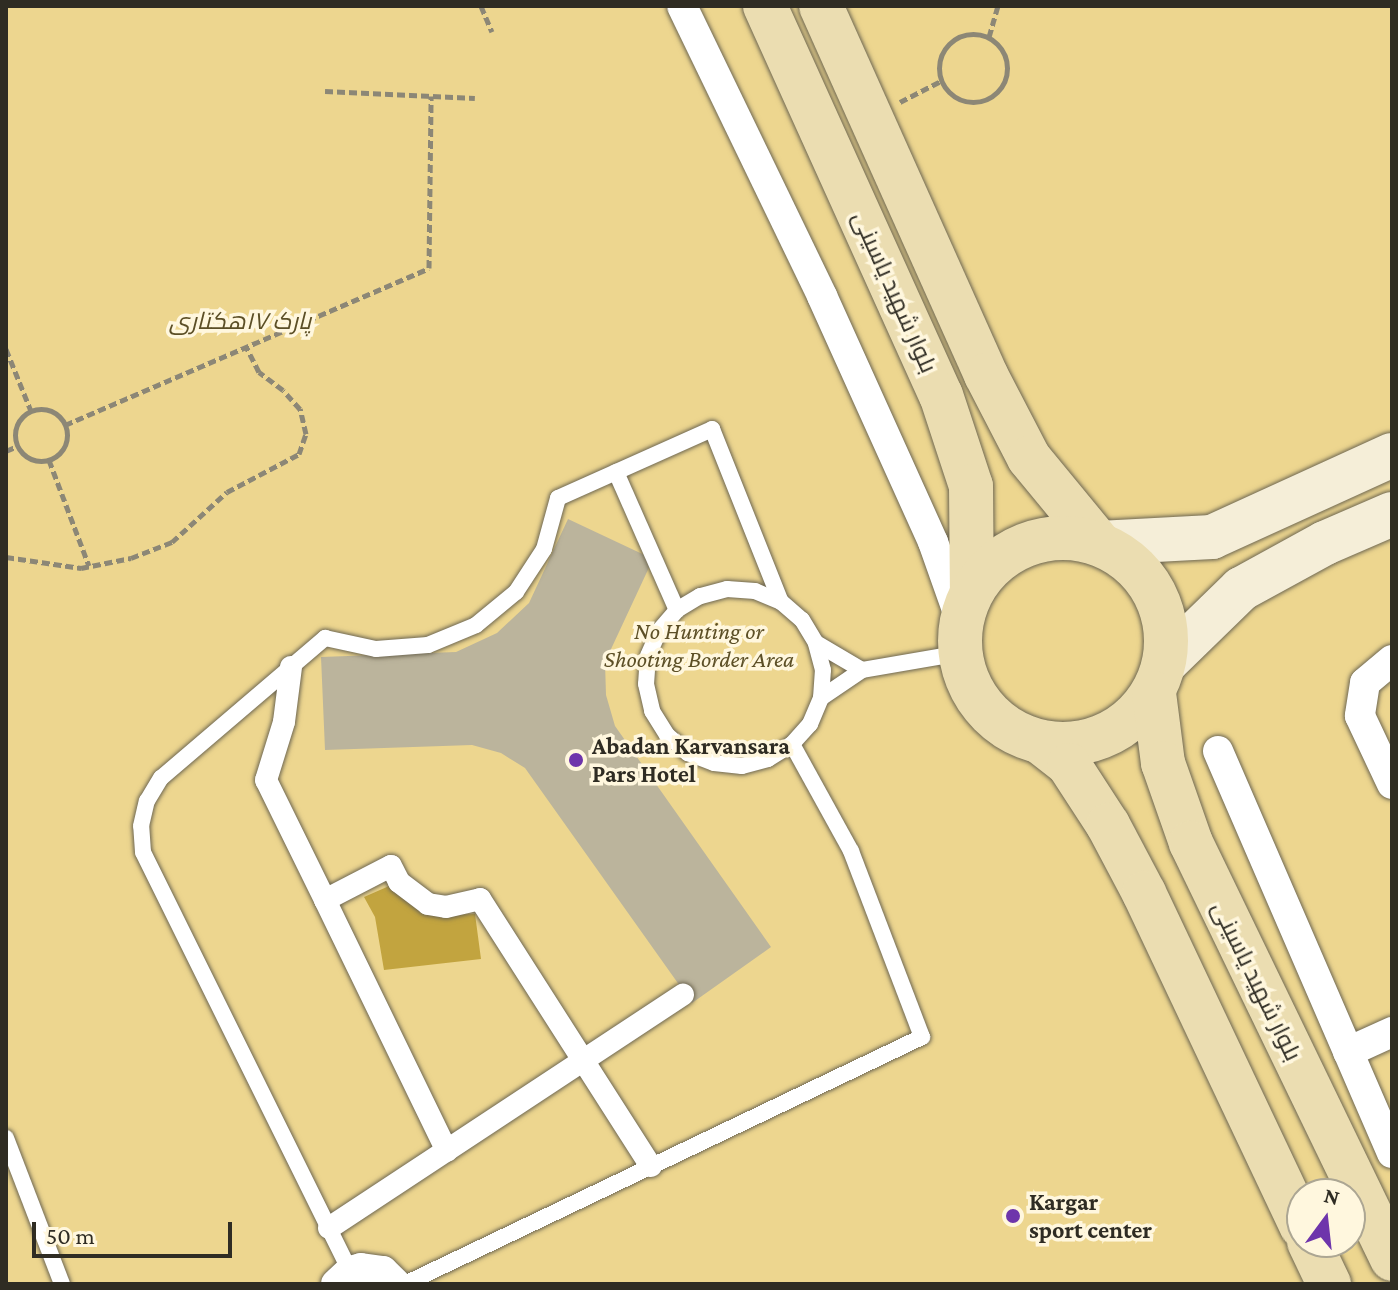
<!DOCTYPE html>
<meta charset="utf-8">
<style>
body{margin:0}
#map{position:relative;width:1398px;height:1290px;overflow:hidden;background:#f2ead1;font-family:"Crimson Pro",Cairo,serif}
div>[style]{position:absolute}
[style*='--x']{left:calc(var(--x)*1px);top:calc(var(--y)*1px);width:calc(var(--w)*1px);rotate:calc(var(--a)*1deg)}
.green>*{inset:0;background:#edd68f}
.water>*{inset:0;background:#c2a43f}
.building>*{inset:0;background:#bbb49c}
.path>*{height:5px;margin-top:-2.5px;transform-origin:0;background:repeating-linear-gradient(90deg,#8c8776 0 8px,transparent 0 12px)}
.path>.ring{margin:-2.5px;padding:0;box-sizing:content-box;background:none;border:5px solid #8c8776;border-radius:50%}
.roads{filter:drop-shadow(0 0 2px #6e6752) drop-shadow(0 0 2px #6e6752)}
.service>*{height:16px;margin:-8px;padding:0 8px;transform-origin:8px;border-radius:8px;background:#fff}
.pedestrian>*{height:22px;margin:-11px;padding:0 11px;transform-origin:11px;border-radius:11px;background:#fff}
.minor>*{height:30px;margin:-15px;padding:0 15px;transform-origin:15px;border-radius:15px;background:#fff}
.secondary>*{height:44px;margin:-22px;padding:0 22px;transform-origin:22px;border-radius:22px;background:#f5eed8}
.primary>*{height:44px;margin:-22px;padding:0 22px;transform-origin:22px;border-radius:22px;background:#ebddb1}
.primary>.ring{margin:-22px;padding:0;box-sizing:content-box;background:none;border:44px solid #ebddb1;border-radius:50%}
.dots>*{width:22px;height:22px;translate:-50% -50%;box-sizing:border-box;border:4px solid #fff7de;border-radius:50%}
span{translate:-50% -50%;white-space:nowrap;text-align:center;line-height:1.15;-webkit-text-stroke:7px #fff7de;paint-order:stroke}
.street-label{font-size:24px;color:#2f2c23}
.park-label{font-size:24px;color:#5c4f26;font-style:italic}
.poi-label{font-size:24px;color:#2f2c23;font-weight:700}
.left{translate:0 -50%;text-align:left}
.frame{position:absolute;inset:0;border:8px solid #2f2c23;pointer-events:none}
.north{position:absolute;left:1286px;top:1178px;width:80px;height:80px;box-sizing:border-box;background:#fff7de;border:2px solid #aca693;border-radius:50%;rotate:15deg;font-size:22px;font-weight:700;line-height:32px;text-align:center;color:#2f2c23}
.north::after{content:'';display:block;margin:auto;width:28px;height:36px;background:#6e35ab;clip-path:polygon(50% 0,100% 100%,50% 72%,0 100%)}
.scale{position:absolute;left:32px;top:1222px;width:200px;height:36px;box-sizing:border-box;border:4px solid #2f2c23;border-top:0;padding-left:10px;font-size:24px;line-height:28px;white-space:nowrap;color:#2f2c23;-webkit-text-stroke:6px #fff7de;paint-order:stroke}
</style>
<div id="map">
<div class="green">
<div style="clip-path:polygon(evenodd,6px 6px,1392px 6px,1392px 1284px,6px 1284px,6px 6px,1302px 1194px,1350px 1194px,1350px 1242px,1302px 1242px,1302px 1194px)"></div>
</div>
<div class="water">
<div style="clip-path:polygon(396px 883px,438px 915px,475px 914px,481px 959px,384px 970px,375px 917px,364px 897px)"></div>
</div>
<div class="building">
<div style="clip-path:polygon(568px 519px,653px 559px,605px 662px,606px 695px,615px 726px,771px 947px,692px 1003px,525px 768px,501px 753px,472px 745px,325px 750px,321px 657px,456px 652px,497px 633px,529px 603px)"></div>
</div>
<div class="path">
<div style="--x:481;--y:6;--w:28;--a:67"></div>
<div class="ring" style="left:939px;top:34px;width:63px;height:63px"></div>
<div style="--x:989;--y:37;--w:32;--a:-74"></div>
<div style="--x:325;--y:91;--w:150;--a:2.7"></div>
<div style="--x:900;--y:102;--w:46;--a:-27.1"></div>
<div style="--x:6;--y:349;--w:67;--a:68"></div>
<div class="ring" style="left:15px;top:409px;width:47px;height:47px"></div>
<div style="--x:65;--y:425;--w:396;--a:-23.3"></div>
<div style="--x:429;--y:268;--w:172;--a:-89.3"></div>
<div style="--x:6;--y:451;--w:13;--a:-23"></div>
<div style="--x:49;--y:460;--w:113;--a:69.3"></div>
<div style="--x:6;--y:557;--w:76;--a:8.3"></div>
<div style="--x:81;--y:568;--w:51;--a:-11.3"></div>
<div style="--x:131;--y:558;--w:44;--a:-21.3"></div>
<div style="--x:172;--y:542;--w:74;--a:-42.3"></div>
<div style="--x:227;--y:492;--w:81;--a:-27.8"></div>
<div style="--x:299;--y:454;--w:21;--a:-71"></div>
<div style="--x:306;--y:434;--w:26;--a:-103"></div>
<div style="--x:300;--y:409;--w:25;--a:-132"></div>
<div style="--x:283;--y:390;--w:30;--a:-143"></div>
<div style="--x:259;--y:372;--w:28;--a:-117"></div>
</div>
<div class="roads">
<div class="service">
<div style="--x:616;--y:472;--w:151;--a:66.2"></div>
<div style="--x:816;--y:643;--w:53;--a:30.4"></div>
<div style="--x:821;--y:698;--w:28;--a:-86"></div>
<div style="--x:823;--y:670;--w:28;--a:-105"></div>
<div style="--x:816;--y:643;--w:27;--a:-121"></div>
<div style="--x:802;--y:620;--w:28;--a:-139"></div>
<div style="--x:781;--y:602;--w:28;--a:-157"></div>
<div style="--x:755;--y:591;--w:28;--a:-176"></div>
<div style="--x:727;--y:589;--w:28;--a:165"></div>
<div style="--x:700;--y:596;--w:27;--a:149"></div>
<div style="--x:677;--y:610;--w:28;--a:131"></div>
<div style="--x:659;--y:631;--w:27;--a:114"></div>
<div style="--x:648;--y:656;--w:28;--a:94"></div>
<div style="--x:646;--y:684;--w:28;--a:77"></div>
<div style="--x:652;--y:711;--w:28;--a:58"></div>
<div style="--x:667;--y:735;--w:28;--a:41"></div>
<div style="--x:688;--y:753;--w:28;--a:21"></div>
<div style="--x:714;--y:763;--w:28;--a:6"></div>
<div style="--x:742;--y:766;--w:27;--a:-15"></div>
<div style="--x:768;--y:759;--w:28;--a:-32"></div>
<div style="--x:792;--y:744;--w:27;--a:-48"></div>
<div style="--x:810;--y:724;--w:28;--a:-67"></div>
<div style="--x:821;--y:698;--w:50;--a:-34.3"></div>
<div style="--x:862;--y:670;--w:99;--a:-9.8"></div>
<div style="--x:6;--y:1138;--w:156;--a:69"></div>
<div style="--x:350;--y:1271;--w:467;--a:-116.3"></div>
<div style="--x:143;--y:852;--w:26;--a:-94"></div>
<div style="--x:141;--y:826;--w:26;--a:-77"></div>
<div style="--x:147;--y:801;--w:27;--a:-59"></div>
<div style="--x:161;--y:778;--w:216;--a:-40.5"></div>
<div style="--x:325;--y:638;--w:52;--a:12.2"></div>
<div style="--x:376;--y:649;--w:52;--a:-4.4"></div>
<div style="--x:428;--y:645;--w:52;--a:-22.6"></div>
<div style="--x:476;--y:625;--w:52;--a:-39.5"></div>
<div style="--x:516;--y:592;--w:51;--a:-56.9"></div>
<div style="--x:544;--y:549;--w:53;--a:-74.6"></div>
<div style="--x:558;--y:498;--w:169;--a:-24.1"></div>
<div style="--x:712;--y:429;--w:186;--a:68.3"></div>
<div style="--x:405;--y:1284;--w:573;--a:-25.54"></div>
<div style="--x:922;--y:1037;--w:199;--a:-110.9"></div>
<div style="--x:851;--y:851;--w:122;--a:-118.9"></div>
</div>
<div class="pedestrian">
<div style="--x:291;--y:667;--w:55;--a:97.3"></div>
<div style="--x:284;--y:722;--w:61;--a:107.2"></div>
<div style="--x:266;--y:780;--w:134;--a:63.8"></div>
<div style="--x:325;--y:900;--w:74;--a:-27.3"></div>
<div style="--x:391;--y:866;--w:18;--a:63"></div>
<div style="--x:399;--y:882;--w:36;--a:37"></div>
<div style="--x:428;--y:904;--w:18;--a:9"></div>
<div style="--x:446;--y:907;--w:35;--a:-13"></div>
<div style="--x:480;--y:899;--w:317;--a:57.4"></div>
<div style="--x:325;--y:900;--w:279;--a:64.1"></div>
<div style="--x:329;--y:1228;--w:424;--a:-33.4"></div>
</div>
<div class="minor">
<div style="--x:682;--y:6;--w:322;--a:64.2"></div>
<div style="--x:822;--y:296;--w:270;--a:65.7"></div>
<div style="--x:933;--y:542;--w:84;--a:70.5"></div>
<div style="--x:1392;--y:660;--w:35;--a:140"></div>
<div style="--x:1365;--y:683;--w:33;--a:99"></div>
<div style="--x:1360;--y:716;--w:75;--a:64.8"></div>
<div style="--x:1218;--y:751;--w:438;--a:66.6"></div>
<div style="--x:1348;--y:1052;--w:48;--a:-24.4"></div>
<div style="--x:336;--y:1284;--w:19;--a:-43"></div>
<div style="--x:350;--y:1271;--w:11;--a:-15"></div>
<div style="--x:361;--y:1268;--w:22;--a:8"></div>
<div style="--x:383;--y:1271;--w:18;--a:45"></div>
</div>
<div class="secondary">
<div style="--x:1099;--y:543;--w:113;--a:-3"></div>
<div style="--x:1212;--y:537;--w:198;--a:-24.5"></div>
<div style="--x:1166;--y:662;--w:105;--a:-44.2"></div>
<div style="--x:1241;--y:589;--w:96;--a:-28.7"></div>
<div style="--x:1325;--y:543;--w:73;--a:-23.4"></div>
</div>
<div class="primary">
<div style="--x:765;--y:6;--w:427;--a:65.7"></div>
<div style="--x:941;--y:395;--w:96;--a:71.8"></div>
<div style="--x:971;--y:486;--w:105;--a:89.5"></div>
<div style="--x:821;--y:6;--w:404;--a:65.9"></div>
<div style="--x:986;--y:375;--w:93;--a:62.6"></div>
<div style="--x:1029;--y:458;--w:110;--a:50.5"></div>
<div class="ring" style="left:960px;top:538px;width:162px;height:162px"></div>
<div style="--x:1154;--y:693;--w:71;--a:82.7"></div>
<div style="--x:1163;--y:763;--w:85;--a:70.7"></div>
<div style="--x:1191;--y:843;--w:462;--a:64.2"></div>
<div style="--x:1040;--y:742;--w:37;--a:38"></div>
<div style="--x:1069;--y:765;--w:72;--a:57"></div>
<div style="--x:1108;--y:825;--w:77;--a:62.1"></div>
<div style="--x:1144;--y:893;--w:369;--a:64.7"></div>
<div style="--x:1309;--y:1242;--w:47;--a:64.5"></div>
</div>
</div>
<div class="dots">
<div style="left:576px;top:760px;background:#6e35ab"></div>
<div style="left:1013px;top:1216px;background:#6e35ab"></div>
</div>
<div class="street-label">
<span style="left:895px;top:292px;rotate:66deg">بلوار شهید یاسینی</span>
<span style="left:1257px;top:981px;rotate:64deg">بلوار شهید یاسینی</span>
</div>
<div class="park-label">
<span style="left:240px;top:321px">پارک ۱۷هکتاری</span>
<span style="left:699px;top:645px">No Hunting or<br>Shooting Border Area</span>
</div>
<div class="poi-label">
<span class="left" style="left:592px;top:760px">Abadan Karvansara<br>Pars Hotel</span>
<span class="left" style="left:1029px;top:1216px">Kargar<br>sport center</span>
</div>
<div class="frame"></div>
<div class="north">N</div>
<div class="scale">50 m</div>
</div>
